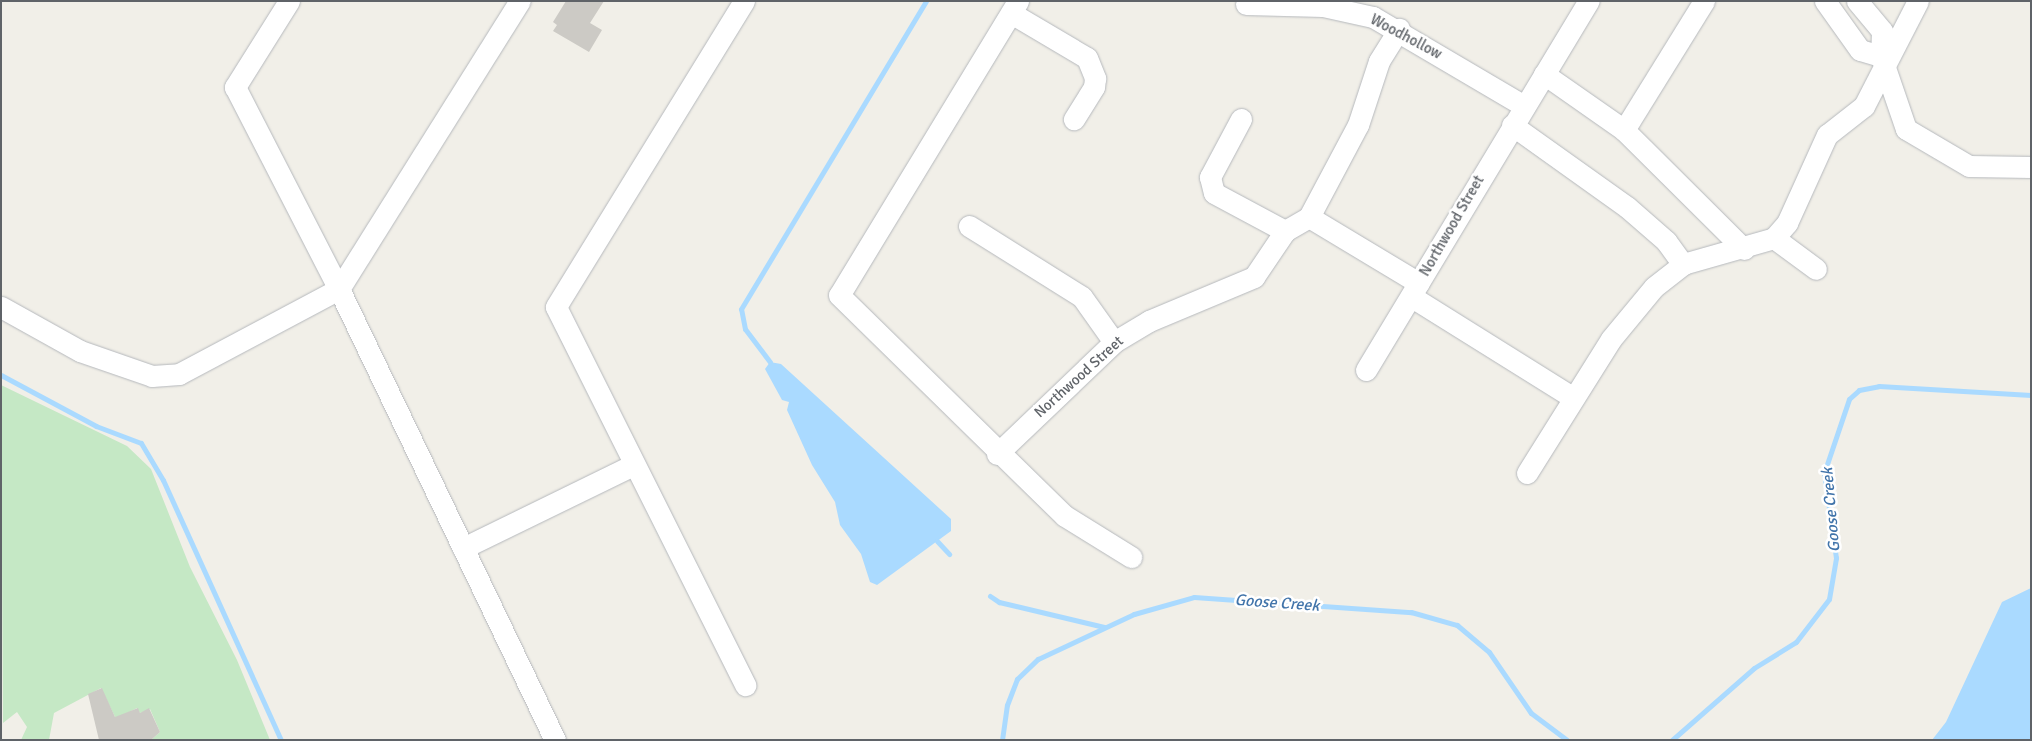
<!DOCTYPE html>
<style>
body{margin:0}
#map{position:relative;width:2032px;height:741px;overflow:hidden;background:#f1efe8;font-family:Signika,sans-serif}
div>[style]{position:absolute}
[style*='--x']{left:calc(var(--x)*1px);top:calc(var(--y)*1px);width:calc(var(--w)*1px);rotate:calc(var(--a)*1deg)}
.green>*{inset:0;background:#c5e8c5}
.water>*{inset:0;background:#aadaff}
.stream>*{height:5px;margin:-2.5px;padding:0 2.5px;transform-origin:2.5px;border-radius:2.5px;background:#aadaff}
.building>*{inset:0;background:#cccac5}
.path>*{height:3px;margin-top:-1.5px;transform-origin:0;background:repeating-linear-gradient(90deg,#9cc7a9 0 5px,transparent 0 7.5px)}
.roads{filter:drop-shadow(0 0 1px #b5b8bc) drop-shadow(0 0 1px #b5b8bc)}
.minor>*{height:21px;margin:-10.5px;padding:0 10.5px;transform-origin:10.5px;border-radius:10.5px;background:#fff}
span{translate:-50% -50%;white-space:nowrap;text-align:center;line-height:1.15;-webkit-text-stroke:5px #fff;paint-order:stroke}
.street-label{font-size:15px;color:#5f6368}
.water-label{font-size:16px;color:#4174aa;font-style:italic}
.frame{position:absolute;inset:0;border:2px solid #5f6368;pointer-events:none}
</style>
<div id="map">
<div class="green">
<div style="clip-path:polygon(1px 385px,127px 446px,151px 469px,190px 567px,237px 660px,270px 740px,151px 740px,160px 732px,150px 709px,140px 713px,137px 708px,116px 719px,101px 688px,54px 713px,49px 740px,21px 740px,27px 727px,17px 712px,3px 723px)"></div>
</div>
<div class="water">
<div style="clip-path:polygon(770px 362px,781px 364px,951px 519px,951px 531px,877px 585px,870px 582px,861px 554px,840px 525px,835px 502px,812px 465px,787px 410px,789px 402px,782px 400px,765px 369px)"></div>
<div style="clip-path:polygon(2031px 588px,2031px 740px,1932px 740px,1946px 722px,2002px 602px)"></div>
</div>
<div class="stream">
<div style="--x:770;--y:362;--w:41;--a:-127.1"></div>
<div style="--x:745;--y:329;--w:20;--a:-101"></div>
<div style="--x:741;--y:309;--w:359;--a:-59"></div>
<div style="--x:1;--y:375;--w:108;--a:28.2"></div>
<div style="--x:96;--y:426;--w:48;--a:20.7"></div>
<div style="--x:141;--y:443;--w:43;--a:59.3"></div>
<div style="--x:163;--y:480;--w:286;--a:65.6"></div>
<div style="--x:937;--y:541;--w:18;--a:47"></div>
<div style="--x:990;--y:596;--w:11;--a:34"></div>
<div style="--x:999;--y:602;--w:108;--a:13.4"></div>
<div style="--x:1002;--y:740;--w:35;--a:-82"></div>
<div style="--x:1007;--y:705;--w:28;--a:-69"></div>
<div style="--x:1017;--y:679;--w:29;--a:-44"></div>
<div style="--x:1038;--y:659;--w:106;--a:-25.1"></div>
<div style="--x:1134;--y:614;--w:62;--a:-15.8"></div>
<div style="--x:1194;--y:597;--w:218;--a:4"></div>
<div style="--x:1411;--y:612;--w:48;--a:15.8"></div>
<div style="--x:1457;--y:625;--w:42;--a:40.2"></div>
<div style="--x:1489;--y:652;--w:74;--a:55.5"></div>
<div style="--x:1531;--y:713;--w:45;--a:36.9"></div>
<div style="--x:1672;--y:740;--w:109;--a:-41.3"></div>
<div style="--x:1754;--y:668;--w:49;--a:-31.8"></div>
<div style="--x:1796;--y:642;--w:54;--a:-52.5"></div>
<div style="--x:1829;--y:599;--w:42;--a:-80.3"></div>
<div style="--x:1836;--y:558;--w:86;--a:-98"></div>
<div style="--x:1824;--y:473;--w:78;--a:-71.3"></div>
<div style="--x:1849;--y:399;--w:13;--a:-42"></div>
<div style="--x:1859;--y:390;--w:20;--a:-11"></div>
<div style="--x:1879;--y:386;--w:152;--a:3.4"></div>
</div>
<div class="building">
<div style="clip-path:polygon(566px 1px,604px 1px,590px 23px,602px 30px,589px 52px,553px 31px,557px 25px,553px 22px)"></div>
<div style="clip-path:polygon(102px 688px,115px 717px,138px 708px,140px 713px,149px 708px,160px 732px,151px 740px,99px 740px,88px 694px)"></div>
</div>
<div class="path">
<div style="--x:1;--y:722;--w:1;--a:0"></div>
</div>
<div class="roads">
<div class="minor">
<div style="--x:289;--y:1;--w:102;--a:122.1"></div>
<div style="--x:235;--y:87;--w:227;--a:62.8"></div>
<div style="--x:339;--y:289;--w:500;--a:64.41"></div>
<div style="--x:744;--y:1;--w:359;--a:121.6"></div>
<div style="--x:556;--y:307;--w:423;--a:63.4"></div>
<div style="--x:1018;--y:1;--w:344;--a:121.3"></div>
<div style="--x:839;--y:295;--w:316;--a:44.4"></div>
<div style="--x:1065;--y:516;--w:78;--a:31.8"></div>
<div style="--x:1825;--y:1;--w:60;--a:54.5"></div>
<div style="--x:1860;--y:50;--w:22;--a:16"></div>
<div style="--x:1857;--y:1;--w:39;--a:50"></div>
<div style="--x:1882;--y:31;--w:25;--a:92"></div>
<div style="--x:1881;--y:56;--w:77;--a:71.1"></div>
<div style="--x:1906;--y:129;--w:73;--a:30.4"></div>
<div style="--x:1969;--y:166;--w:62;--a:0.9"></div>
<div style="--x:1246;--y:4;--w:77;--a:1.5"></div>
<div style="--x:1323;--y:6;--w:51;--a:12.4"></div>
<div style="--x:1373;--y:17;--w:175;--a:30.5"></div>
<div style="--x:1011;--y:13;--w:88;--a:30.6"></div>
<div style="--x:1087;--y:58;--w:22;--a:68"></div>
<div style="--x:1095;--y:78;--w:9;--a:96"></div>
<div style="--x:1094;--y:87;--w:38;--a:122"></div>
<div style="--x:1544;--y:74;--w:98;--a:35"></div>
<div style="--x:1624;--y:130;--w:169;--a:44.8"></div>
<div style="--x:1241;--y:119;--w:66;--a:118.1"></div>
<div style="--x:1210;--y:177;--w:16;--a:76"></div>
<div style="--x:1214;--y:193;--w:81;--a:28.2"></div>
<div style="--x:1512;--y:125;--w:141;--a:35.5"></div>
<div style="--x:1627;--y:207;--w:52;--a:41.1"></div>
<div style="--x:1666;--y:241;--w:29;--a:54"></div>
<div style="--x:1624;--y:130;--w:152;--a:-58.2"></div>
<div style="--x:1309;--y:217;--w:104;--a:-62"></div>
<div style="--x:1358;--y:125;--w:67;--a:-71.8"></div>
<div style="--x:1379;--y:61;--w:38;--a:-58"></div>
<div style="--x:969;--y:226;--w:133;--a:32.1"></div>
<div style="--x:1082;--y:297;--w:55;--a:54.6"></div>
<div style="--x:1774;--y:238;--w:52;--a:36.4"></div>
<div style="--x:1412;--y:297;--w:189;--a:32"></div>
<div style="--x:1;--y:307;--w:90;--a:29.1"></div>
<div style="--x:80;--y:351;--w:76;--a:19.1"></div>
<div style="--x:152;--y:376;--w:27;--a:-4"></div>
<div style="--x:179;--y:374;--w:181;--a:-28"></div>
<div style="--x:339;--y:289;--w:340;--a:-57.9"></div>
<div style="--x:1366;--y:370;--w:431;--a:-58.9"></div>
<div style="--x:997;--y:454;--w:162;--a:-43.7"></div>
<div style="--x:1114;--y:342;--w:41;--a:-31"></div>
<div style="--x:1149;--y:321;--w:114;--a:-22.7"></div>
<div style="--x:1254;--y:277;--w:55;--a:-56"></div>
<div style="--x:1285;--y:231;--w:28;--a:-30"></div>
<div style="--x:1309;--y:217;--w:128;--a:31"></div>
<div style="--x:1527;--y:473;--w:158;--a:-57.9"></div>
<div style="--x:1611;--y:339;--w:67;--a:-50.4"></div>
<div style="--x:1654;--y:287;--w:37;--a:-38"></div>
<div style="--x:1683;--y:264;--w:95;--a:-15.9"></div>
<div style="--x:1774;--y:238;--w:20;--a:-49"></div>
<div style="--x:1787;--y:223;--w:97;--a:-65.6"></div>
<div style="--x:1827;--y:135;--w:47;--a:-38.1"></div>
<div style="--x:1864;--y:106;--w:118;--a:-62.8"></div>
<div style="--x:463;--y:548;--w:189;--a:-26"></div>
</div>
</div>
<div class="street-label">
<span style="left:1406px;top:37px;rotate:28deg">Woodhollow</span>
<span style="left:1452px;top:226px;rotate:-60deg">Northwood Street</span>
<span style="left:1079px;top:377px;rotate:-42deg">Northwood Street</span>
</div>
<div class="water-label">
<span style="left:1831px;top:510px;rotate:-95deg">Goose Creek</span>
<span style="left:1277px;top:603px;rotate:4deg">Goose Creek</span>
</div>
<div class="frame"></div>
</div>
